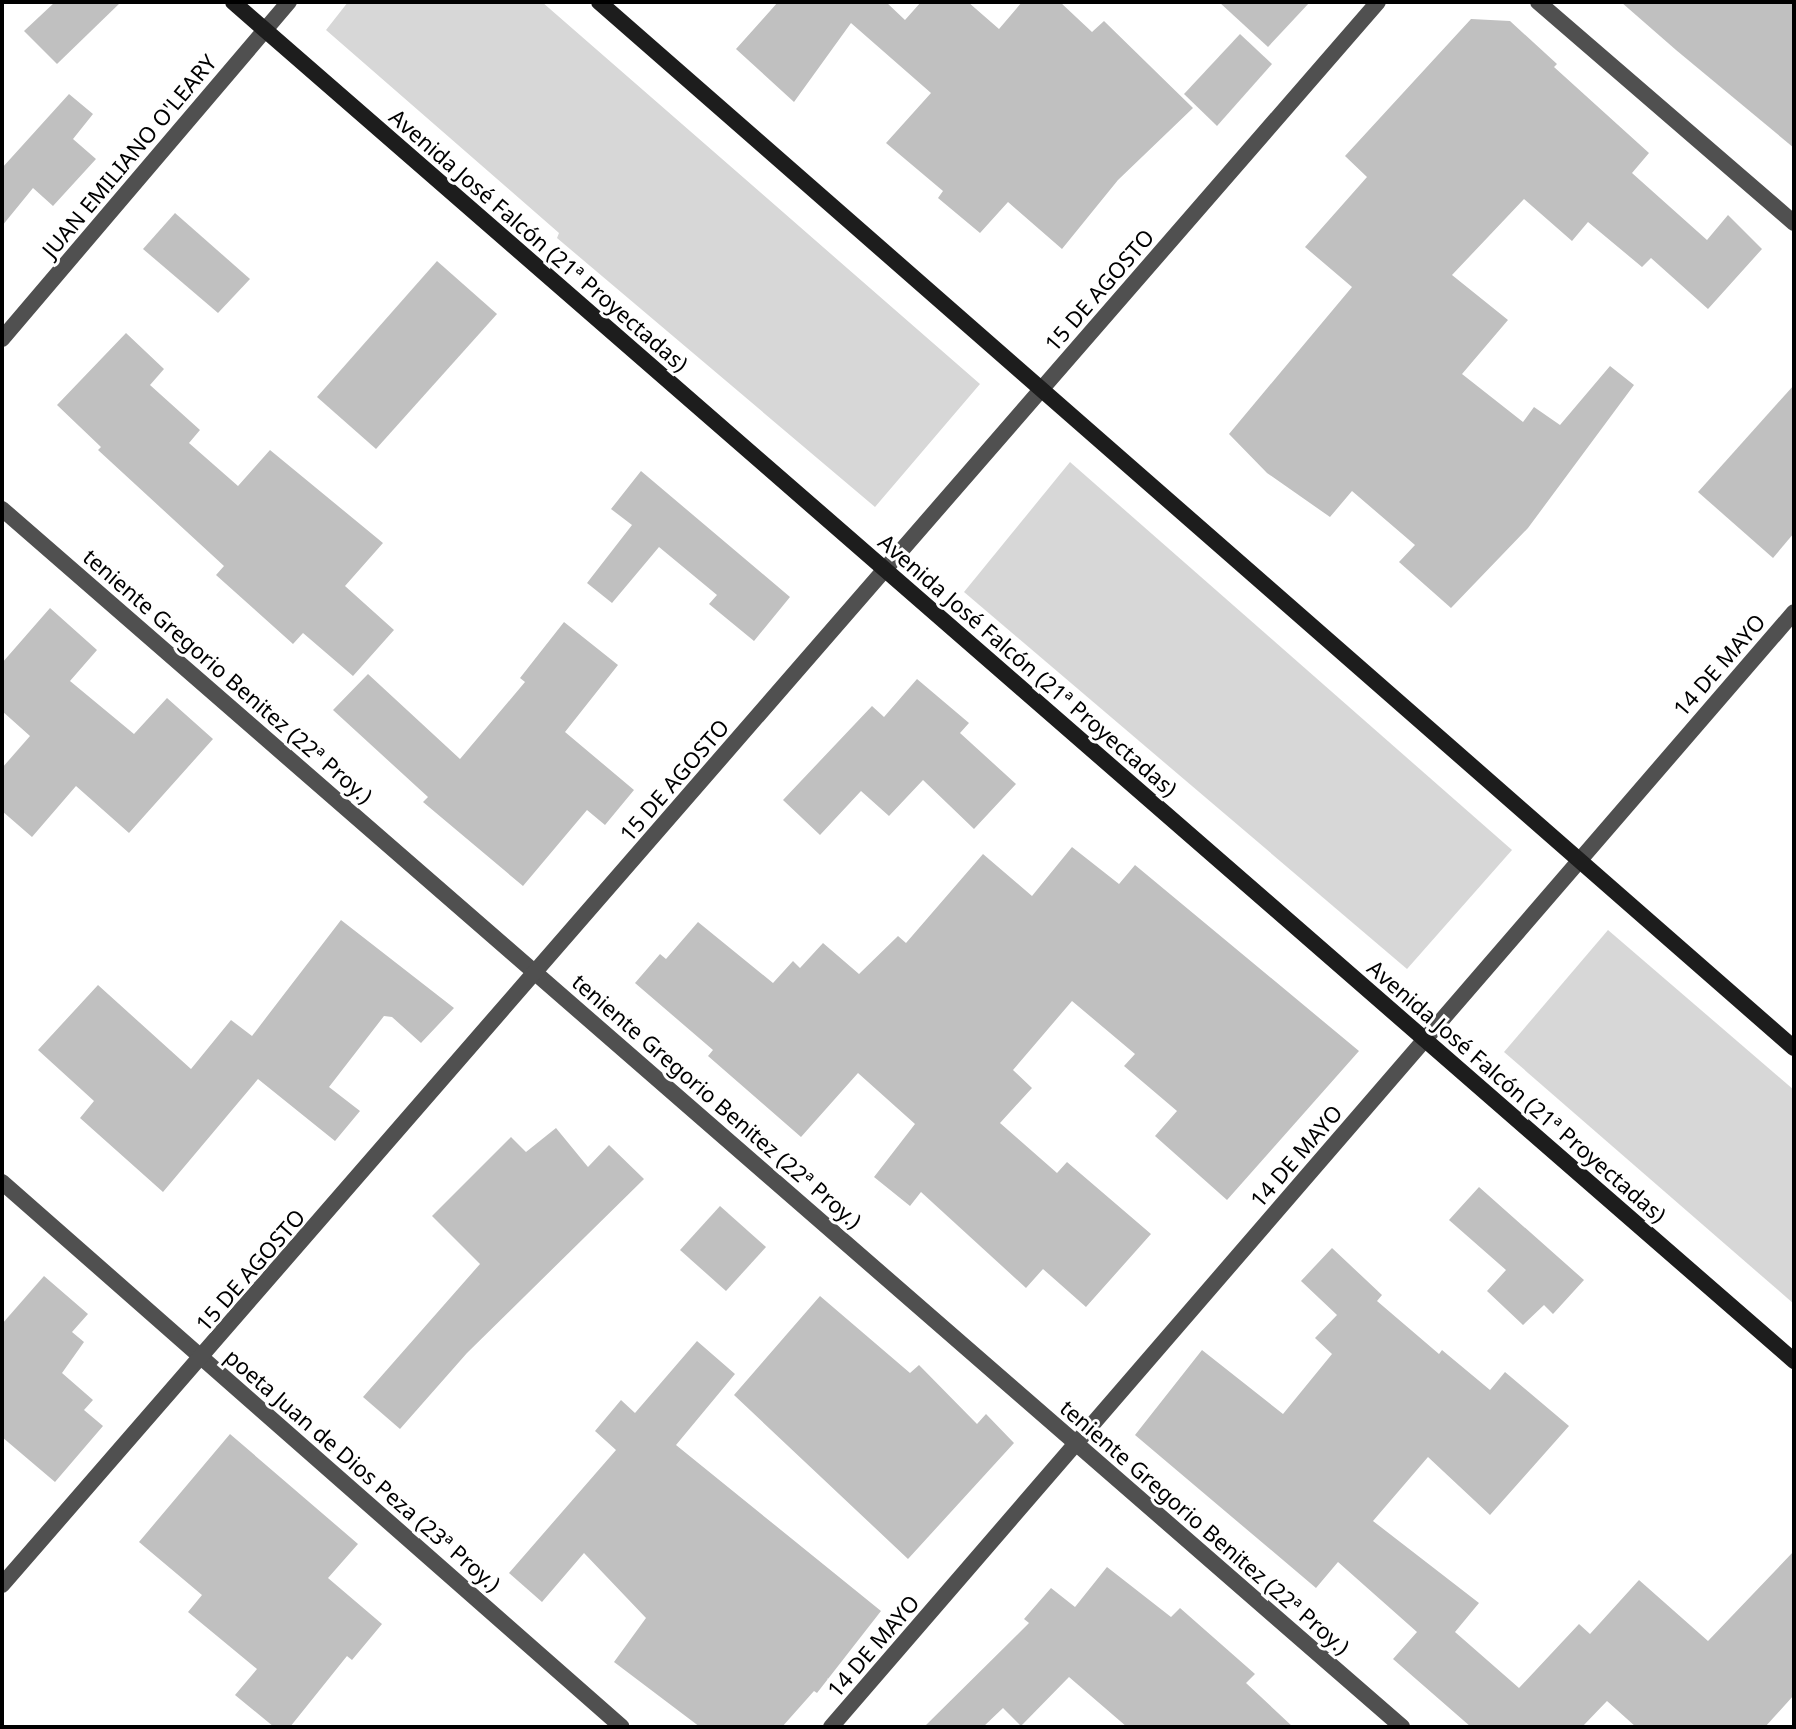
<!DOCTYPE html>
<meta charset="utf-8">
<style>
body{margin:0}
#map{position:relative;width:1796px;height:1729px;overflow:hidden;background:#fff;font-family:"Noto Sans",sans-serif}
div>[style]{position:absolute}
[style*='--x']{left:calc(var(--x)*1px);top:calc(var(--y)*1px);width:calc(var(--w)*1px);rotate:calc(var(--a)*1deg)}
.green>*{inset:0;background:#d7d7d7}
.building>*{inset:0;background:#c0c0c0}
.minor>*{height:16px;margin:-8px;padding:0 8px;transform-origin:8px;border-radius:8px;background:#505050}
.secondary>*{height:16px;margin:-8px;padding:0 8px;transform-origin:8px;border-radius:8px;background:#1d1d1d}
span{translate:-50% -50%;white-space:nowrap;text-align:center;line-height:1.15;-webkit-text-stroke:6px #fff;paint-order:stroke}
.street-label{font-size:22px;color:#000}
.frame{position:absolute;inset:0;border:4px solid #000;pointer-events:none}
</style>
<div id="map">
<div class="green">
<div style="clip-path:polygon(348px 2px,542px 2px,980px 384px,875px 507px,557px 238px,559px 233px,326px 30px)"></div>
<div style="clip-path:polygon(1070px 462px,1512px 850px,1407px 969px,964px 592px)"></div>
<div style="clip-path:polygon(1608px 930px,1794px 1090px,1794px 1304px,1504px 1052px)"></div>
</div>
<div class="building">
<div style="clip-path:polygon(55px 2px,121px 2px,57px 64px,24px 31px)"></div>
<div style="clip-path:polygon(778px 2px,886px 2px,905px 20px,921px 2px,968px 2px,999px 29px,1022px 2px,1060px 2px,1092px 32px,1104px 21px,1193px 108px,1118px 180px,1062px 249px,1008px 202px,980px 233px,938px 198px,943px 191px,886px 143px,931px 93px,851px 23px,794px 102px,736px 49px)"></div>
<div style="clip-path:polygon(1219px 2px,1310px 2px,1268px 47px)"></div>
<div style="clip-path:polygon(1621px 2px,1794px 2px,1794px 148px,1676px 50px)"></div>
<div style="clip-path:polygon(1471px 19px,1510px 21px,1557px 64px,1554px 67px,1649px 153px,1632px 173px,1707px 240px,1728px 215px,1762px 249px,1708px 309px,1651px 258px,1642px 267px,1588px 222px,1572px 241px,1524px 199px,1452px 275px,1508px 320px,1462px 374px,1523px 422px,1534px 407px,1560px 425px,1610px 366px,1634px 385px,1528px 528px,1451px 608px,1399px 562px,1415px 545px,1352px 491px,1330px 517px,1267px 473px,1229px 434px,1352px 287px,1305px 247px,1367px 177px,1345px 156px)"></div>
<div style="clip-path:polygon(1240px 34px,1272px 64px,1217px 126px,1184px 94px)"></div>
<div style="clip-path:polygon(69px 94px,93px 114px,73px 139px,96px 159px,53px 206px,33px 188px,2px 226px,2px 168px)"></div>
<div style="clip-path:polygon(175px 213px,250px 279px,218px 313px,143px 249px)"></div>
<div style="clip-path:polygon(437px 261px,497px 314px,376px 449px,317px 397px)"></div>
<div style="clip-path:polygon(126px 333px,164px 369px,150px 385px,200px 430px,189px 443px,238px 486px,270px 450px,383px 543px,345px 586px,394px 630px,353px 676px,303px 633px,293px 644px,216px 575px,224px 566px,98px 450px,101px 447px,57px 405px)"></div>
<div style="clip-path:polygon(1794px 385px,1794px 533px,1773px 558px,1698px 492px)"></div>
<div style="clip-path:polygon(641px 471px,790px 597px,754px 641px,709px 604px,717px 595px,659px 547px,612px 603px,587px 583px,632px 525px,611px 509px)"></div>
<div style="clip-path:polygon(50px 608px,97px 650px,70px 681px,134px 734px,167px 698px,213px 739px,129px 833px,76px 786px,32px 837px,2px 811px,2px 768px,30px 736px,2px 711px,2px 663px)"></div>
<div style="clip-path:polygon(564px 622px,618px 665px,565px 732px,634px 790px,605px 825px,587px 810px,523px 886px,423px 802px,428px 797px,333px 710px,368px 674px,460px 759px,525px 682px,520px 678px)"></div>
<div style="clip-path:polygon(917px 679px,969px 723px,960px 733px,1016px 784px,974px 829px,923px 780px,889px 816px,861px 791px,820px 835px,783px 800px,872px 706px,884px 717px)"></div>
<div style="clip-path:polygon(1072px 847px,1119px 884px,1135px 865px,1359px 1051px,1227px 1200px,1155px 1136px,1177px 1111px,1124px 1066px,1135px 1054px,1072px 1001px,1013px 1070px,1032px 1088px,1000px 1123px,1057px 1173px,1067px 1162px,1151px 1234px,1086px 1307px,1043px 1269px,1026px 1288px,921px 1192px,910px 1206px,874px 1177px,915px 1124px,858px 1073px,801px 1137px,708px 1056px,713px 1050px,635px 983px,660px 954px,666px 959px,698px 922px,773px 983px,793px 961px,800px 968px,823px 943px,859px 974px,898px 936px,906px 943px,983px 854px,1032px 896px)"></div>
<div style="clip-path:polygon(341px 920px,454px 1008px,421px 1043px,392px 1017px,384px 1016px,329px 1087px,360px 1111px,335px 1141px,258px 1079px,163px 1192px,80px 1118px,94px 1101px,38px 1050px,98px 985px,191px 1069px,231px 1020px,252px 1036px)"></div>
<div style="clip-path:polygon(556px 1128px,588px 1167px,609px 1145px,644px 1179px,467px 1353px,400px 1429px,363px 1397px,480px 1264px,432px 1216px,511px 1137px,526px 1152px)"></div>
<div style="clip-path:polygon(1479px 1187px,1584px 1280px,1553px 1314px,1544px 1305px,1523px 1325px,1487px 1291px,1506px 1270px,1449px 1220px)"></div>
<div style="clip-path:polygon(720px 1206px,766px 1247px,726px 1291px,680px 1250px)"></div>
<div style="clip-path:polygon(1332px 1248px,1382px 1295px,1377px 1301px,1439px 1354px,1442px 1350px,1490px 1390px,1505px 1372px,1569px 1426px,1490px 1515px,1428px 1457px,1373px 1521px,1479px 1603px,1455px 1632px,1519px 1688px,1579px 1624px,1590px 1634px,1639px 1580px,1708px 1641px,1794px 1551px,1794px 1695px,1765px 1727px,1636px 1727px,1607px 1701px,1582px 1727px,1471px 1727px,1393px 1659px,1417px 1632px,1338px 1562px,1316px 1588px,1135px 1435px,1202px 1350px,1283px 1414px,1332px 1354px,1315px 1338px,1337px 1315px,1301px 1281px)"></div>
<div style="clip-path:polygon(44px 1276px,88px 1314px,72px 1332px,84px 1342px,62px 1373px,93px 1400px,84px 1410px,103px 1426px,55px 1482px,2px 1437px,2px 1324px)"></div>
<div style="clip-path:polygon(820px 1296px,910px 1373px,919px 1365px,977px 1424px,986px 1414px,1014px 1443px,908px 1559px,734px 1395px)"></div>
<div style="clip-path:polygon(697px 1341px,735px 1374px,676px 1445px,881px 1611px,817px 1693px,814px 1691px,782px 1727px,700px 1727px,614px 1662px,646px 1618px,584px 1553px,542px 1602px,509px 1573px,616px 1450px,595px 1431px,621px 1400px,635px 1413px)"></div>
<div style="clip-path:polygon(230px 1434px,358px 1544px,328px 1578px,382px 1624px,352px 1660px,347px 1656px,290px 1727px,274px 1727px,235px 1695px,257px 1669px,188px 1612px,202px 1595px,139px 1542px)"></div>
<div style="clip-path:polygon(1107px 1567px,1171px 1617px,1180px 1608px,1255px 1674px,1246px 1683px,1293px 1727px,1127px 1727px,1069px 1677px,1021px 1726px,1003px 1708px,983px 1727px,924px 1727px,1029px 1623px,1024px 1619px,1051px 1588px,1075px 1607px)"></div>
</div>
<div class="minor">
<div style="--x:1538;--y:2;--w:338;--a:40.8"></div>
<div style="--x:2;--y:339;--w:443;--a:-49.6"></div>
<div style="--x:2;--y:509;--w:1856;--a:41.02"></div>
<div style="--x:2;--y:1182;--w:825;--a:41.32"></div>
<div style="--x:2;--y:1585;--w:2097;--a:-49"></div>
<div style="--x:831;--y:1727;--w:1473;--a:-49.18"></div>
</div>
<div class="secondary">
<div style="--x:233;--y:2;--w:2070;--a:41.04"></div>
<div style="--x:599;--y:2;--w:1588;--a:41.2"></div>
</div>
<div class="street-label">
<span style="left:129px;top:156px;rotate:-50deg">JUAN EMILIANO O'LEARY</span>
<span style="left:539px;top:240px;rotate:41deg">Avenida José Falcón (21ª Proyectadas)</span>
<span style="left:1099px;top:290px;rotate:-49deg">15 DE AGOSTO</span>
<span style="left:1028px;top:665px;rotate:41deg">Avenida José Falcón (21ª Proyectadas)</span>
<span style="left:1719px;top:665px;rotate:-49deg">14 DE MAYO</span>
<span style="left:228px;top:676px;rotate:41deg">teniente Gregorio Benitez (22ª Proy.)</span>
<span style="left:674px;top:780px;rotate:-49deg">15 DE AGOSTO</span>
<span style="left:1517px;top:1091px;rotate:41deg">Avenida José Falcón (21ª Proyectadas)</span>
<span style="left:717px;top:1101px;rotate:41deg">teniente Gregorio Benitez (22ª Proy.)</span>
<span style="left:1296px;top:1156px;rotate:-49deg">14 DE MAYO</span>
<span style="left:250px;top:1270px;rotate:-49deg">15 DE AGOSTO</span>
<span style="left:363px;top:1470px;rotate:41deg">poeta Juan de Dios Peza (23ª Proy.)</span>
<span style="left:1205px;top:1527px;rotate:41deg">teniente Gregorio Benitez (22ª Proy.)</span>
<span style="left:873px;top:1646px;rotate:-49deg">14 DE MAYO</span>
</div>
<div class="frame"></div>
</div>
